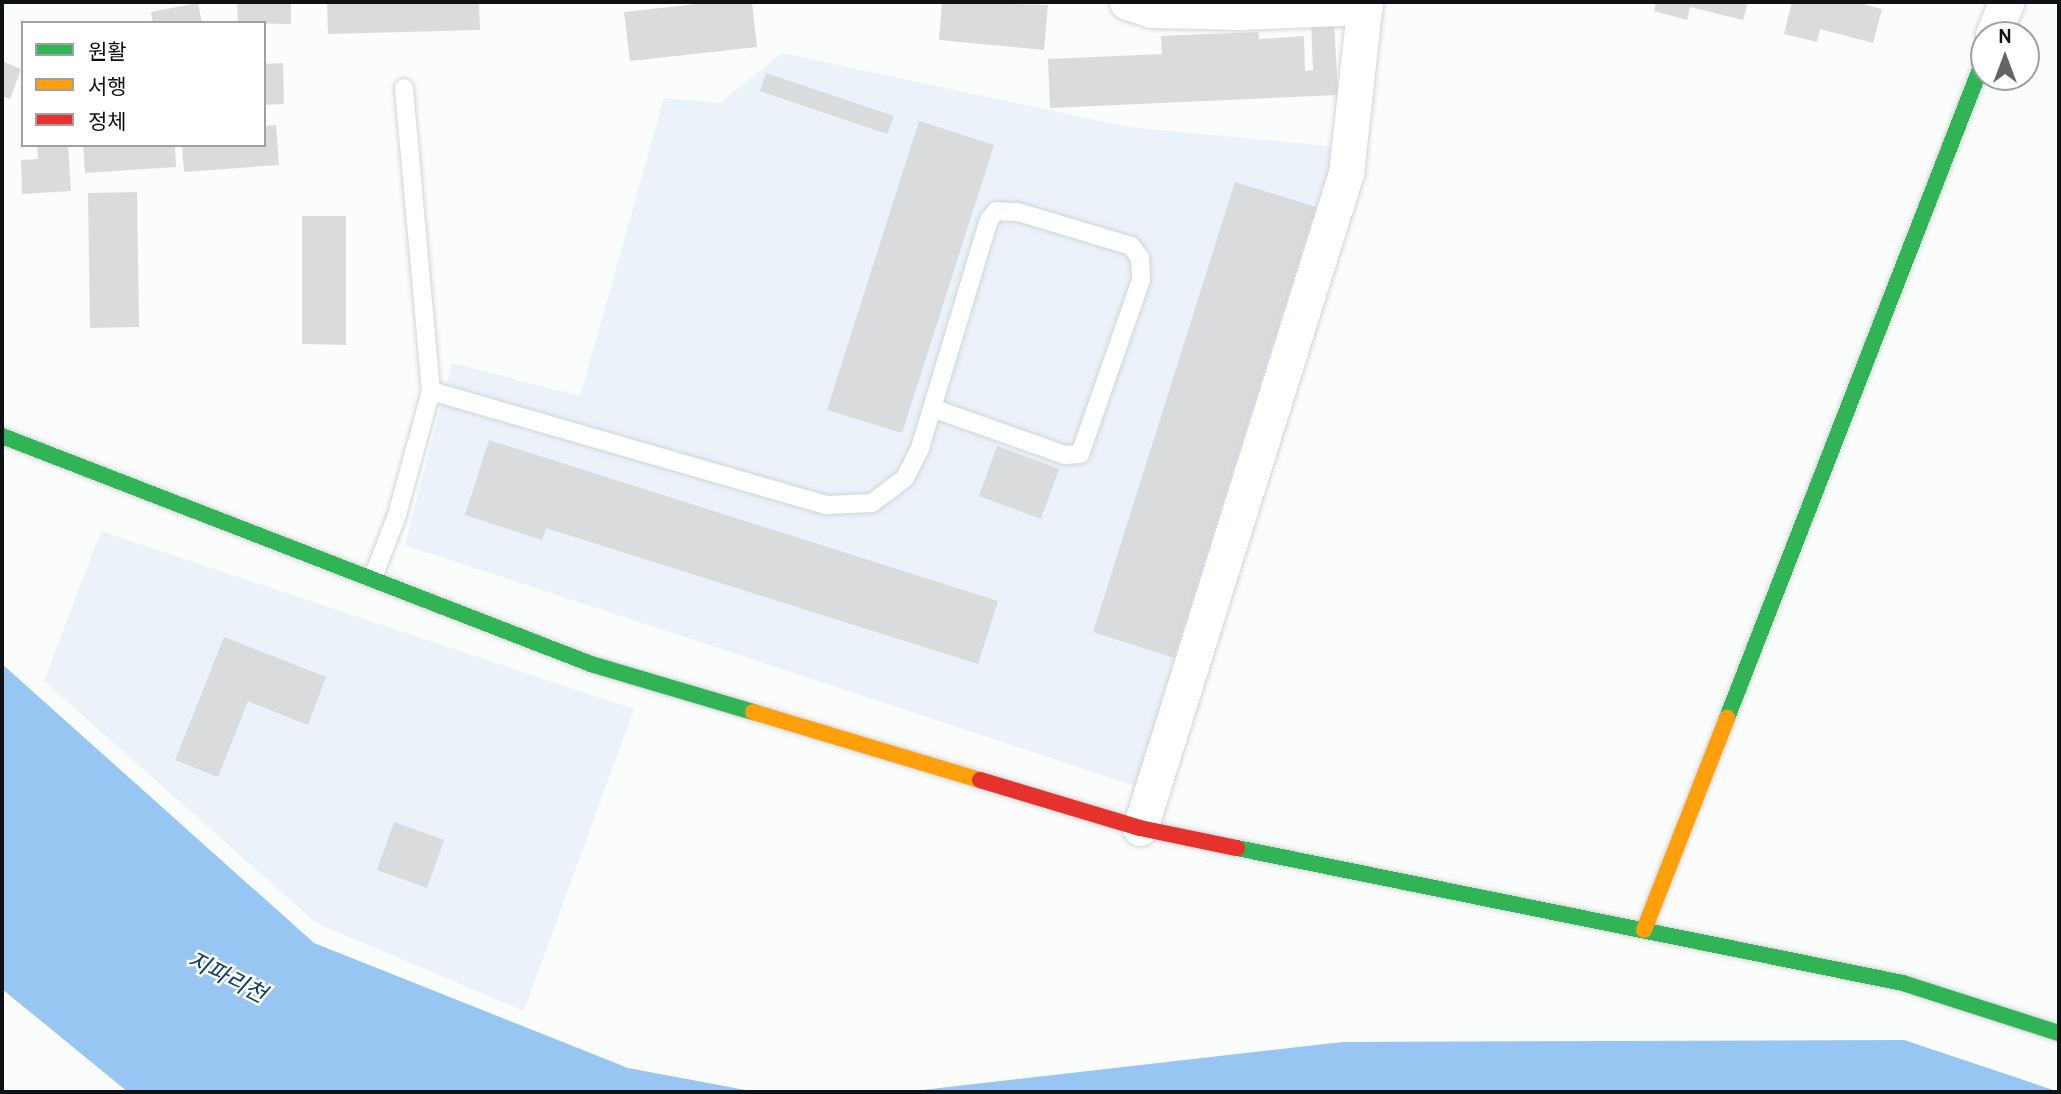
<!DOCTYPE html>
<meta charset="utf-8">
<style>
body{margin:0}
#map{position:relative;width:2061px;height:1094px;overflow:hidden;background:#fbfcfc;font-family:Cabin,"Noto Sans KR",sans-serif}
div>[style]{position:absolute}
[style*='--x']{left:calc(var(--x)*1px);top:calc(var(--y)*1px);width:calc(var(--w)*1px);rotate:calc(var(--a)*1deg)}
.built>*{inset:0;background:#ecf2f9}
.water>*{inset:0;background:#96c6f1}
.building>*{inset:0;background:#d9dbdd}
.roads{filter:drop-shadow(0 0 2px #d2d4d6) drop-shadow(0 0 2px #d2d4d6)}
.lane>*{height:18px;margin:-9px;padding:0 9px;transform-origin:9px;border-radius:9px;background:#feffff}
.street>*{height:35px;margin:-17.5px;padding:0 17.5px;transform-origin:17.5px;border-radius:17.5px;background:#feffff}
.fast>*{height:16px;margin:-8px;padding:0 8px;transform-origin:8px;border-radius:8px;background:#30b455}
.slow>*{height:16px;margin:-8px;padding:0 8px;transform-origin:8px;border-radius:8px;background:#ff9f0a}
.jam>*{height:16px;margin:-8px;padding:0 8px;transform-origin:8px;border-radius:8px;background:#e5322d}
span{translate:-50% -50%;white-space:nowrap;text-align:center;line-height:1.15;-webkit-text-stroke:5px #fff;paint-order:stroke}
.water-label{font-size:23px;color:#0b3e66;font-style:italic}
.frame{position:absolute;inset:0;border:4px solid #0f1215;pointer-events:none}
.legend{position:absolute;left:21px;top:21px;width:245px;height:126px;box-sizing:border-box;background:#fff;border:2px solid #9fa0a1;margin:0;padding:9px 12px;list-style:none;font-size:21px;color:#0f1215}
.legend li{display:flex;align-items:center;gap:14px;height:35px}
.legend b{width:35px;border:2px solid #9fa0a1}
.north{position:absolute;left:1970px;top:21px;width:70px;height:70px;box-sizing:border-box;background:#fff;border:2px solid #9fa0a1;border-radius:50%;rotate:0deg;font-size:19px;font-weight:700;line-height:28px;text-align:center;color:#0f1215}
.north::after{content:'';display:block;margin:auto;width:24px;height:32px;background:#626466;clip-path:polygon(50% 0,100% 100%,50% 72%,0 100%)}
</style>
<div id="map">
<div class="built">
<div style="clip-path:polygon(782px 53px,1128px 127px,1339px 147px,1136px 786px,405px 545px,452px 363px,580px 396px,664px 98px,720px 103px)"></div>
<div style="clip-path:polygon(101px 531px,634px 709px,524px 1011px,316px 923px,44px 681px)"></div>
</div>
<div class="water">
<div style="clip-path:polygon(2px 664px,314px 943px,628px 1068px,756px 1092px,128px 1092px,2px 989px)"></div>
<div style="clip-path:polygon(1904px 1040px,2059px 1092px,905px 1092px,1343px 1042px)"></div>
</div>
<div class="building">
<div style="clip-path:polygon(237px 2px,291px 2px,291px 24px,238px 23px)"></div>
<div style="clip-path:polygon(327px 2px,479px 2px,480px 30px,328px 34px)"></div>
<div style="clip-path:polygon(716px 2px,752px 2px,757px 47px,630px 61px,624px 12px)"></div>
<div style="clip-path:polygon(942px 2px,1048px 5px,1044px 50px,939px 40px)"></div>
<div style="clip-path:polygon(1656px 2px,1748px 2px,1743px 20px,1690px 7px,1687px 20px,1654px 11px)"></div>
<div style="clip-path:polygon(1792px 2px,1855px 2px,1882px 9px,1873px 43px,1820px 29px,1817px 42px,1784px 34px)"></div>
<div style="clip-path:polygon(198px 3px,202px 23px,153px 23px,151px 12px)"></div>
<div style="clip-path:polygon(1334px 20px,1338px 95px,1050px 108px,1048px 59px,1162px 54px,1161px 36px,1258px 32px,1259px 39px,1304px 36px,1305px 71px,1313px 70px,1311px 21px)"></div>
<div style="clip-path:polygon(2px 61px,21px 69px,10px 99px,2px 96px)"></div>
<div style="clip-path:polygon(283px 63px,284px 104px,264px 105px,264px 64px)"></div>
<div style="clip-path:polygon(766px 73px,894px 116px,887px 134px,760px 91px)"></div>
<div style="clip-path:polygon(919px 121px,994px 145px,902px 433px,827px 410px)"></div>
<div style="clip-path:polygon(276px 125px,279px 165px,184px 172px,182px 145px,264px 145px,264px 126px)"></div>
<div style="clip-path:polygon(37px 145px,68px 145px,71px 191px,22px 194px,21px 160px,38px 159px)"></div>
<div style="clip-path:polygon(83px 145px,175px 145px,176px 167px,85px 173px)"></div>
<div style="clip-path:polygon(1235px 182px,1316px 207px,1174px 658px,1093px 632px)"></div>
<div style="clip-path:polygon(137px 192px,139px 327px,90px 328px,88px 193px)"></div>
<div style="clip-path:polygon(302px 216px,346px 216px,346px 345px,302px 344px)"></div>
<div style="clip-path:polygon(489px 440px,998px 601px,978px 664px,546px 528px,542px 540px,465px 515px)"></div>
<div style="clip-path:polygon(997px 446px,1059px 469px,1041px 519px,979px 496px)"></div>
<div style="clip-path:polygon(224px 637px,326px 677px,308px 725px,248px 701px,218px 777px,175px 760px)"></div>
<div style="clip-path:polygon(394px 822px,444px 840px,427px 888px,377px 870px)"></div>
</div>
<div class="roads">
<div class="lane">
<div style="--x:431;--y:391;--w:412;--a:16.1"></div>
<div style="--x:827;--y:505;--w:45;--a:-2.5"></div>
<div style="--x:872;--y:503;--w:41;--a:-37.1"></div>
<div style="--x:905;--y:478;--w:34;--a:-63"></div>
<div style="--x:920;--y:448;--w:238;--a:-73.2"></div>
<div style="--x:989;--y:220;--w:11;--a:-52"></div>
<div style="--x:996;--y:211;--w:22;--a:3"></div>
<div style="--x:1018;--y:212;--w:118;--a:16.7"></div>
<div style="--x:1131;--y:246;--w:15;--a:53"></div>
<div style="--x:1140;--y:258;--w:22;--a:87"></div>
<div style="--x:1141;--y:280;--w:184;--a:109.3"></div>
<div style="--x:1080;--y:454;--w:15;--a:176"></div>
<div style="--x:1065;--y:455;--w:141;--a:-160.5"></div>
<div style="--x:373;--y:577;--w:66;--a:-68.8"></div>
<div style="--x:397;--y:515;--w:129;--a:-74.7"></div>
<div style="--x:431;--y:391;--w:304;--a:-95.1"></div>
</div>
<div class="street">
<div style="--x:1127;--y:2;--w:25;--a:18"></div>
<div style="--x:1151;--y:10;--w:89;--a:1.3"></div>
<div style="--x:1240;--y:12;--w:125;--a:-2.3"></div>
<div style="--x:1993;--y:35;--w:35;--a:-68"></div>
<div style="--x:1140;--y:828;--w:687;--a:-72.54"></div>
<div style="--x:1346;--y:173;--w:172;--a:-83.7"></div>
</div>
<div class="fast">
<div style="--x:2;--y:436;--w:632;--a:21.16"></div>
<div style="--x:591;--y:664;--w:169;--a:16.5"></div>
<div style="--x:1727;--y:718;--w:707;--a:-68.69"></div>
<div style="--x:1237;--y:848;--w:680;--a:11.46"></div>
<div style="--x:1903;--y:983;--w:164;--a:17.8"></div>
</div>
<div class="slow">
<div style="--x:753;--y:712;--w:237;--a:16.7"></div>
<div style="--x:1644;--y:930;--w:228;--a:-68.6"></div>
</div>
<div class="jam">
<div style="--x:980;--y:780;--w:167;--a:16.7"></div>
<div style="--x:1140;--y:828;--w:99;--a:11.7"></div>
</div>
</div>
<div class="water-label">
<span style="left:227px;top:977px;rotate:27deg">지파리천</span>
</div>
<div class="frame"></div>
<ul class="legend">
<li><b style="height:9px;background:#30b455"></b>원활</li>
<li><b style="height:9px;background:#ff9f0a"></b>서행</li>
<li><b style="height:9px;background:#e5322d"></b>정체</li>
</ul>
<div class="north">N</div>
</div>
